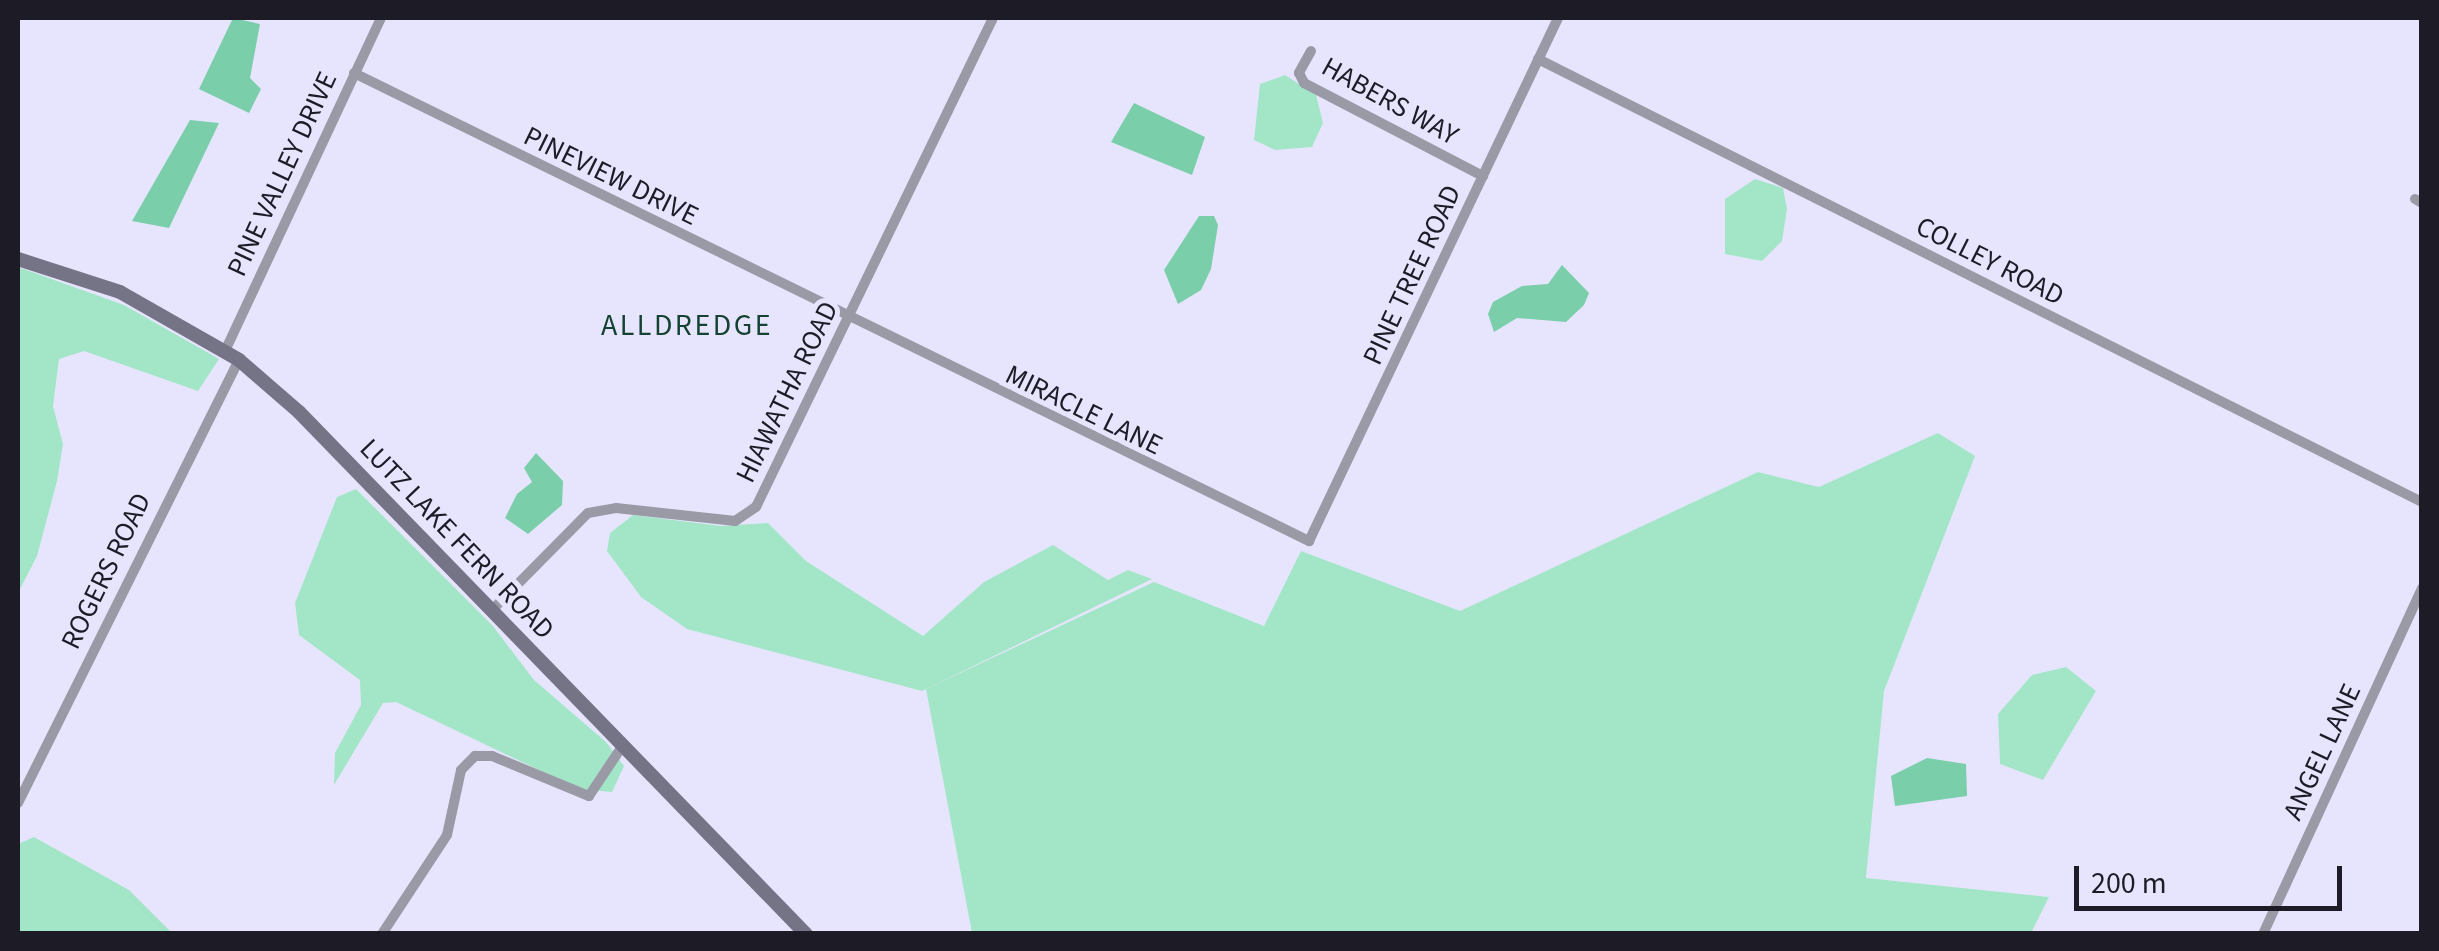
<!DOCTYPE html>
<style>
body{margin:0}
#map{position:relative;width:2439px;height:951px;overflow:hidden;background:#e7e5fe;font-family:"Source Sans 3",sans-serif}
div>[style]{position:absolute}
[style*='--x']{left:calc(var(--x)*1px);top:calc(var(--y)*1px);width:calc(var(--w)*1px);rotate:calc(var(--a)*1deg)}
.green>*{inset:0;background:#a3e6c7}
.water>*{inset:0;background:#7acea9}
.street>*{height:10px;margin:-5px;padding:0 5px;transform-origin:5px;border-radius:5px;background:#9a99a6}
.secondary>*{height:14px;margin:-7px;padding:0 7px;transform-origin:7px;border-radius:7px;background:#757386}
span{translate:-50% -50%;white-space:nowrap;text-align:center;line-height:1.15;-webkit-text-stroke:10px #e7e5fe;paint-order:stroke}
.street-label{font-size:28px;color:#1c1b26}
.neighbourhood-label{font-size:30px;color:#144331;letter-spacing:2.5px}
.frame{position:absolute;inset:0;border:20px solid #1c1b26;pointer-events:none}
.scale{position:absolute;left:2074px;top:866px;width:268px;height:45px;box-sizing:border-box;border:5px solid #1c1b26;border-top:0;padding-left:12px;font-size:30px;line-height:35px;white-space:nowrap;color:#1c1b26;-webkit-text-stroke:8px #e7e5fe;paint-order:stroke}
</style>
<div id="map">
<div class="green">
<div style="clip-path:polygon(1285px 75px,1316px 95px,1323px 123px,1312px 147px,1275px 150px,1254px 140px,1260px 84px)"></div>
<div style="clip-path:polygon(1755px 179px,1783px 188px,1787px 209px,1782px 241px,1762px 261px,1725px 254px,1725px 199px)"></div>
<div style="clip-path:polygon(18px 267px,124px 305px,219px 359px,198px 391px,84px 351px,59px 359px,53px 406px,63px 444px,57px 481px,37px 556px,18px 593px)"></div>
<div style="clip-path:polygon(1938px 433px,1975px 456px,1884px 691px,1866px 878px,2049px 897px,2031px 933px,972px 933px,926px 689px,1154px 582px,1264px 626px,1301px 551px,1460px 611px,1758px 472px,1819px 487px)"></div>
<div style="clip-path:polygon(356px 489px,493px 626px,534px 680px,606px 742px,624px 766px,612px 792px,579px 789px,396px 702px,383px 703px,334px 785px,335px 753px,361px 705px,360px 680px,299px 635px,295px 603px,337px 497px)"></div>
<div style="clip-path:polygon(633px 515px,721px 526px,768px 523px,806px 561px,923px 636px,984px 582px,1053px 545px,1108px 580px,1128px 570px,1152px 579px,922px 691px,687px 629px,641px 597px,607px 551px,610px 533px)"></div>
<div style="clip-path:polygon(2066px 667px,2096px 691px,2043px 780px,2000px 764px,1998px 714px,2032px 675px)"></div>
<div style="clip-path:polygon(34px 837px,129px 890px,172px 933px,18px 933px,18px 844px)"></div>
</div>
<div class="water">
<div style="clip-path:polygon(233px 18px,260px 24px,250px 78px,261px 89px,249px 113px,199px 89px)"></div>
<div style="clip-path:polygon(1134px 103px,1205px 137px,1192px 175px,1111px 142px)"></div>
<div style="clip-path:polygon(190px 120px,219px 123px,169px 228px,132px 221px)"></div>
<div style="clip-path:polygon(1199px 216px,1214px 216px,1218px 225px,1211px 269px,1201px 290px,1178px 304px,1164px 270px)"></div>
<div style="clip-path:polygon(1562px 265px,1589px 293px,1584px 305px,1566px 322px,1517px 318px,1494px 332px,1488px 314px,1493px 302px,1522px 286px,1548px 284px)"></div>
<div style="clip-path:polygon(536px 453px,563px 481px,562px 505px,528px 534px,505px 518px,517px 494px,532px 482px,524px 468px)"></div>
<div style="clip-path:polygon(1927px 758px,1966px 764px,1967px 796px,1895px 806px,1891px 776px)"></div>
</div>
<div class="street">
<div style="--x:1311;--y:51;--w:25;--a:119"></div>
<div style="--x:1299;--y:73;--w:11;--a:63"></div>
<div style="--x:1304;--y:83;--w:202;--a:27.5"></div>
<div style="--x:1538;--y:59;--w:989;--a:26.62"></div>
<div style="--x:354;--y:73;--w:1064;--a:26.11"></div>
<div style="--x:1309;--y:541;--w:579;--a:-64.54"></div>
<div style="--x:2415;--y:199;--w:8;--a:30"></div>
<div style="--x:225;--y:351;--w:368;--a:-64.9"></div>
<div style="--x:492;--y:610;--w:136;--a:-45.3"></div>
<div style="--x:588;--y:513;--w:28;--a:-10"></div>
<div style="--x:616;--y:508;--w:120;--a:6.2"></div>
<div style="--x:735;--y:521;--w:25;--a:-34"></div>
<div style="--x:756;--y:507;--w:543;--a:-64.14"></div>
<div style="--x:18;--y:803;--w:495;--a:-63.5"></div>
<div style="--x:382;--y:934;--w:118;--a:-56.7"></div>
<div style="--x:447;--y:835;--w:66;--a:-77.8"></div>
<div style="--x:461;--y:770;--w:20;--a:-45"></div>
<div style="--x:475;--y:756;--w:17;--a:0"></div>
<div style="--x:492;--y:756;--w:105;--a:22.4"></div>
<div style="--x:589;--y:796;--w:58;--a:-56.3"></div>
<div style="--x:2263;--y:934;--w:381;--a:-65.3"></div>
</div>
<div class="secondary">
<div style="--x:18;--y:259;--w:107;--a:17.9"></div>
<div style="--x:120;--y:292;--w:137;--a:29.7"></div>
<div style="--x:239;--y:360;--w:79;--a:40.9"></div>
<div style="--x:299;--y:412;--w:728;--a:45.84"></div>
</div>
<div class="street-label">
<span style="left:1390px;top:101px;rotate:29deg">HABERS WAY</span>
<span style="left:282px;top:174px;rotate:-65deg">PINE VALLEY DRIVE</span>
<span style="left:611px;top:176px;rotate:26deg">PINEVIEW DRIVE</span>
<span style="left:1990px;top:261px;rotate:27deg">COLLEY ROAD</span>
<span style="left:1412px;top:275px;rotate:-65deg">PINE TREE ROAD</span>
<span style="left:787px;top:392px;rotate:-64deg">HIAWATHA ROAD</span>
<span style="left:1084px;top:410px;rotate:26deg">MIRACLE LANE</span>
<span style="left:457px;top:539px;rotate:46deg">LUTZ LAKE FERN ROAD</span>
<span style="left:106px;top:571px;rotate:-64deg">ROGERS ROAD</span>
<span style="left:2322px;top:752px;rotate:-65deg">ANGEL LANE</span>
</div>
<div class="neighbourhood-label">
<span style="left:687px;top:326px">ALLDREDGE</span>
</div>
<div class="frame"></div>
<div class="scale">200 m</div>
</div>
